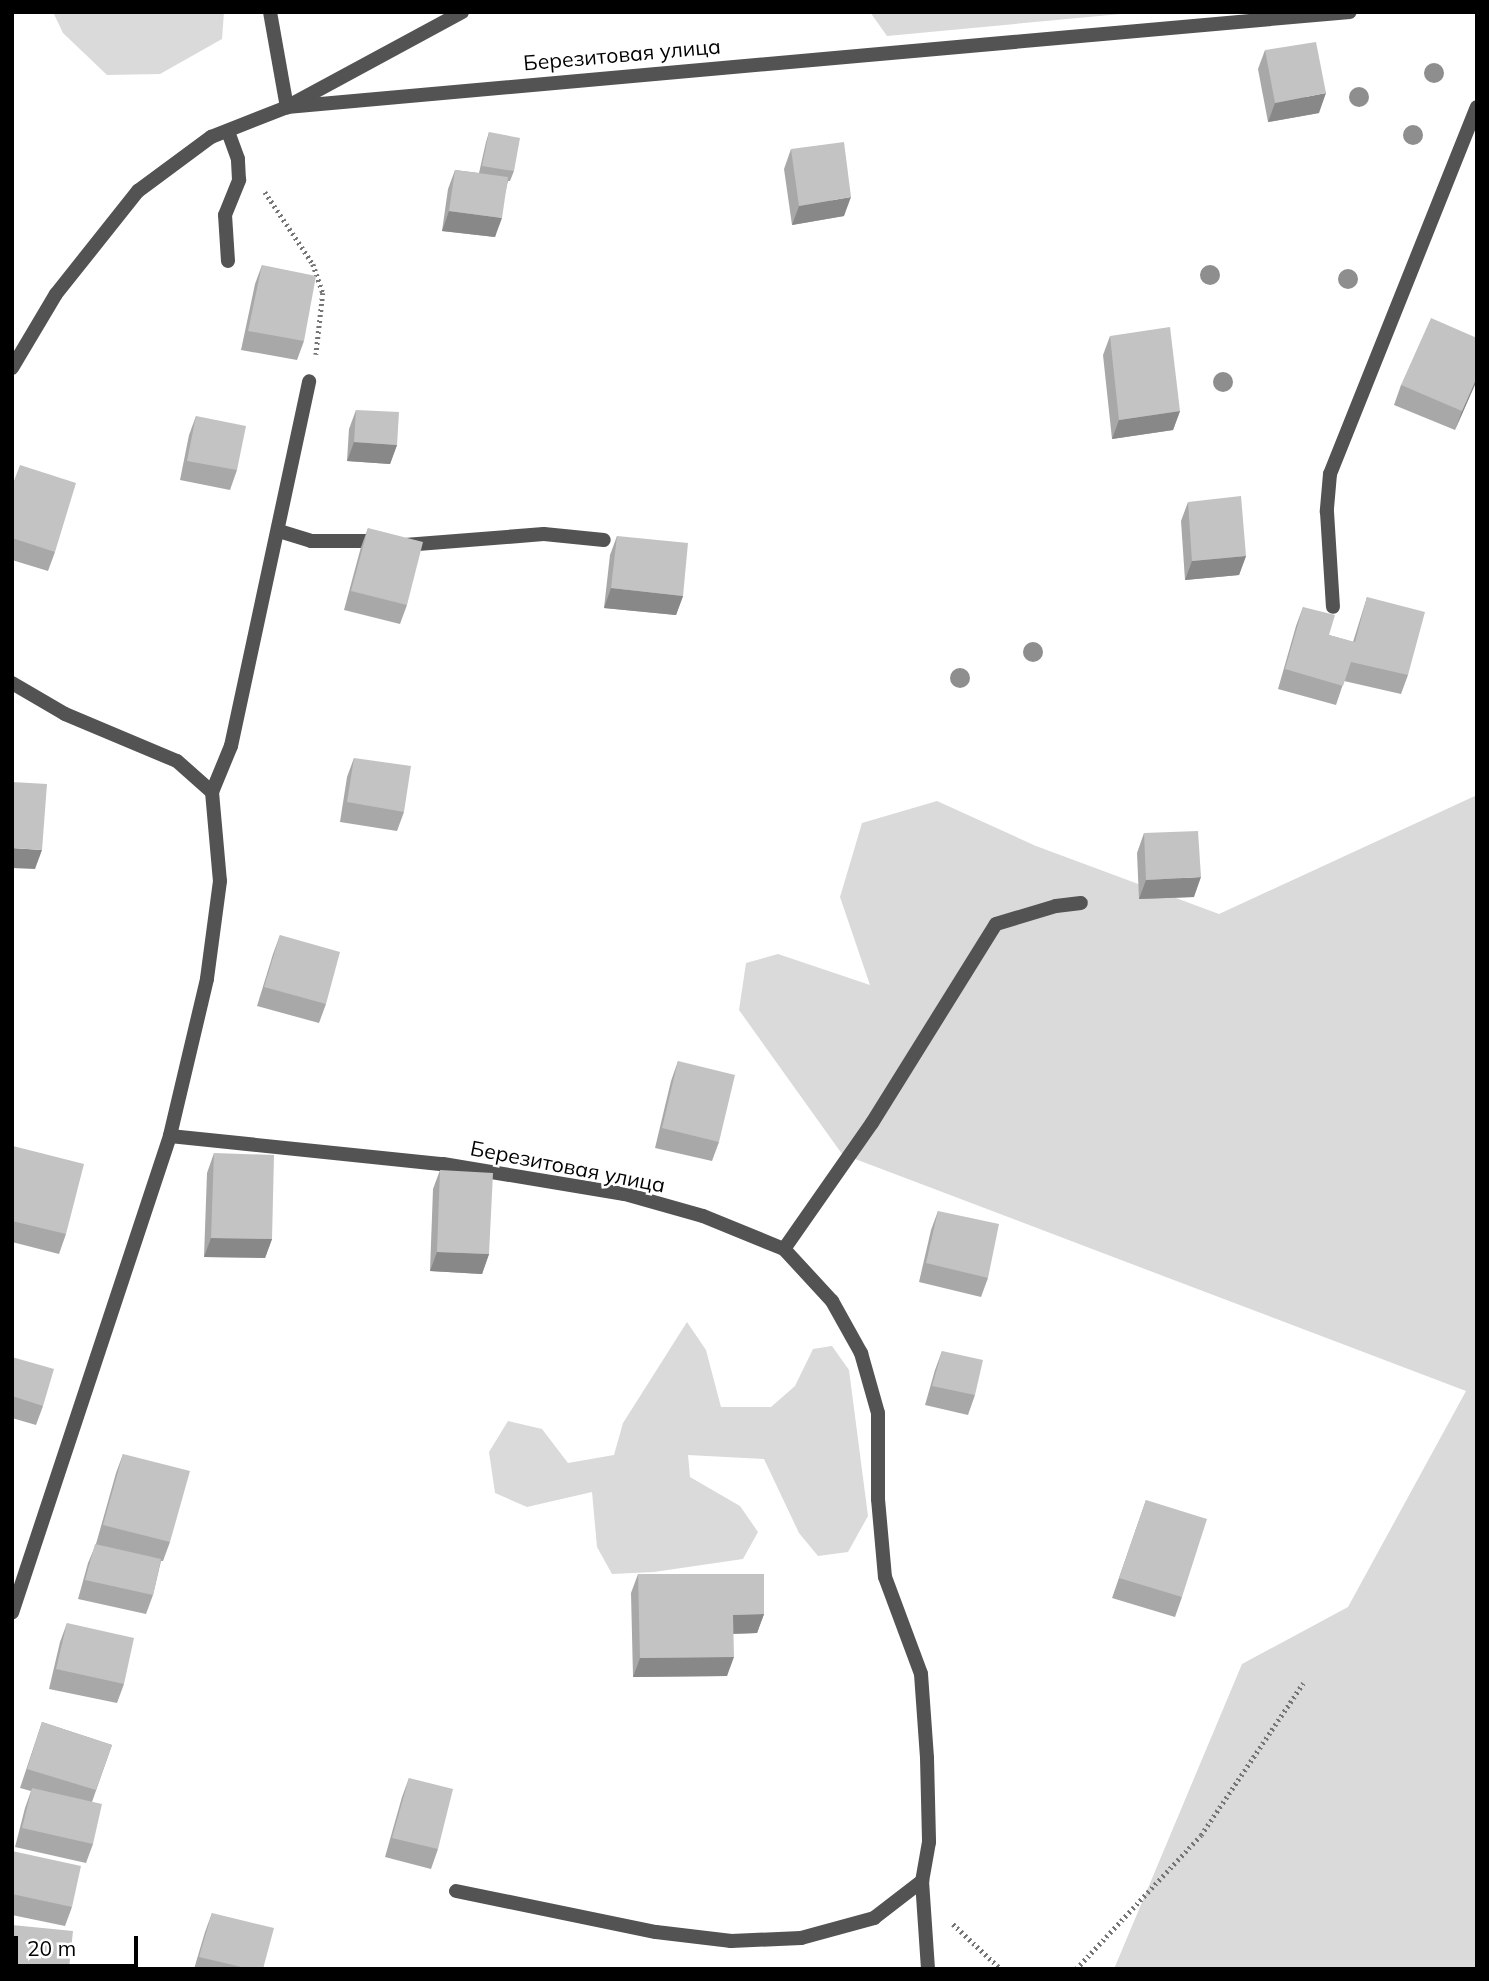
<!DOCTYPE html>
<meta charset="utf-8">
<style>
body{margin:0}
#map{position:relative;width:1489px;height:1981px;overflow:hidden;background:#fff;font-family:Mulish,sans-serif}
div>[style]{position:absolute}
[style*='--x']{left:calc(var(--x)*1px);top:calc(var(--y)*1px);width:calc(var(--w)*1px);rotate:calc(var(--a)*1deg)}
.green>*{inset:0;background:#dadada}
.path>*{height:4.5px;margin-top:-2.25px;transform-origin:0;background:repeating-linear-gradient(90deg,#757575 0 2px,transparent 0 5.5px)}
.service>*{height:14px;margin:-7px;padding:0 7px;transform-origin:7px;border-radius:7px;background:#535353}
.minor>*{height:14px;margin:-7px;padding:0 7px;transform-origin:7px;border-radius:7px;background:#535353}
.trees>*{width:20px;height:20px;margin:-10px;border-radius:50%;background:#8e8e8e}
.wall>*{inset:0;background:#a8a8a8}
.shaded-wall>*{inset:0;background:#888}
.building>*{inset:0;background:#c3c3c3}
span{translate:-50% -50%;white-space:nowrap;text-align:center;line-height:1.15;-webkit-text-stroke:5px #fff;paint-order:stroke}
.street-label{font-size:21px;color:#000}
.frame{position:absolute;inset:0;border:14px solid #000;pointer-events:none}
.scale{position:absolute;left:14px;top:1936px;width:124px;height:32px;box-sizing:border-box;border:4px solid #000;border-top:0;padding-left:9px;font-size:21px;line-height:24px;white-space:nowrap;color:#000;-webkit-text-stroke:5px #fff;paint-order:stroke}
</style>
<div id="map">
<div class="green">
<div style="clip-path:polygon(53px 12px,224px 12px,222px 39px,160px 74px,107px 75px,63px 33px)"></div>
<div style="clip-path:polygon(870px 12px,1142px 12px,887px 36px)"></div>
<div style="clip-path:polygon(1477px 795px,1477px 1969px,1114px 1969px,1242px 1664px,1348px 1607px,1466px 1391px,842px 1154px,739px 1010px,746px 963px,778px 954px,870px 985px,840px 897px,862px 823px,937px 801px,1036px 846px,1219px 914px)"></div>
<div style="clip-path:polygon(687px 1322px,706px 1350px,721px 1407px,771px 1407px,795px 1386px,813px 1349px,832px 1346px,849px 1370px,868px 1516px,848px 1552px,818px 1556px,799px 1533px,764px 1459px,688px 1455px,690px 1477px,740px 1506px,758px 1532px,743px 1559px,654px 1572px,612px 1574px,597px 1547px,592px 1492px,527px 1507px,495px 1493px,489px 1452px,508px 1421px,542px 1429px,568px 1463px,614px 1455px,623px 1423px)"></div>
</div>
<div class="path">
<div style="--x:265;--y:192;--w:87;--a:56.3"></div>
<div style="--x:313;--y:264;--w:31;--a:71"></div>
<div style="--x:323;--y:293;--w:62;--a:96.4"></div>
<div style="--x:953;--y:1924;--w:66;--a:43.2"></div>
<div style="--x:1076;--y:1969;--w:183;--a:-47"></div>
<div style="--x:1201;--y:1835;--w:183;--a:-56.1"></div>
</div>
<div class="service">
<div style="--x:270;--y:12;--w:97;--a:79.9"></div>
<div style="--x:228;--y:261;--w:46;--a:-93.7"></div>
<div style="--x:225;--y:215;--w:38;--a:-68"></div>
<div style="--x:239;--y:180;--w:21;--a:-93"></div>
<div style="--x:238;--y:159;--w:30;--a:-110"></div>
<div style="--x:1330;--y:474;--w:38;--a:95"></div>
<div style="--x:1327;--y:512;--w:95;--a:86.4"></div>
<div style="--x:279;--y:531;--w:34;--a:17"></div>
<div style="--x:311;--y:541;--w:70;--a:0"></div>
<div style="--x:405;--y:545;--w:139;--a:-4.5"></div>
<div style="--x:544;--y:534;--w:60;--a:5.7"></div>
<div style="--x:784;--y:1249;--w:154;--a:-55.1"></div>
<div style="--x:872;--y:1123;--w:234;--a:-58.1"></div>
<div style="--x:996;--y:924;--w:63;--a:-16.7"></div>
<div style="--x:1056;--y:906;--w:25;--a:-7"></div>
<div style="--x:456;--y:1891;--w:204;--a:11.6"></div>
<div style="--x:656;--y:1932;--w:76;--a:6.8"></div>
<div style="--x:731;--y:1941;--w:70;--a:-2.5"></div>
<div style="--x:801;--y:1938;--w:76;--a:-15.3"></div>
<div style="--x:874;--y:1918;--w:61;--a:-37.6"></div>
</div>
<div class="minor">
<div style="--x:294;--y:103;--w:191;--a:-28.4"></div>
<div style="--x:12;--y:368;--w:86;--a:-59.3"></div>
<div style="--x:56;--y:294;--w:132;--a:-51.5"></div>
<div style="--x:138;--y:191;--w:91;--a:-36.5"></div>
<div style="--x:211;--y:137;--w:82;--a:-21.5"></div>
<div style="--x:287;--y:107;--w:1067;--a:-5.11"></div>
<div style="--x:1330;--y:474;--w:395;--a:-68.2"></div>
<div style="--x:12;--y:683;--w:61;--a:30.3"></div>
<div style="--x:65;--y:714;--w:121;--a:22.8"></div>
<div style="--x:177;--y:761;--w:47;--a:41.5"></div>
<div style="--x:212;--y:792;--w:89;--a:84.9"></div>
<div style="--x:220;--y:881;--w:99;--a:97.6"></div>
<div style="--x:207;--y:979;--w:161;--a:103.3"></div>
<div style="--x:170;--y:1136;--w:502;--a:108.33"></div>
<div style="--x:212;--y:792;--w:50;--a:-67.6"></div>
<div style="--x:231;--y:746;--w:373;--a:-77.9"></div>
<div style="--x:170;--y:1136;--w:274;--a:5.9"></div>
<div style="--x:443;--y:1164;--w:184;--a:9.4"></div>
<div style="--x:625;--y:1194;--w:81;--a:15.8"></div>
<div style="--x:703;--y:1216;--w:87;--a:22.2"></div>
<div style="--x:784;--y:1249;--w:71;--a:47.3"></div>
<div style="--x:832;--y:1301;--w:60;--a:60.9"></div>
<div style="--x:861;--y:1353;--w:62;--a:74.2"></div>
<div style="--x:878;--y:1413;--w:86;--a:90"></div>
<div style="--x:878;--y:1499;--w:78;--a:84.9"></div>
<div style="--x:885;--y:1577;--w:103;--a:69.6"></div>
<div style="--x:921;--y:1674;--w:84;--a:85.9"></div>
<div style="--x:927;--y:1758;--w:84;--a:88.6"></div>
<div style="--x:929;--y:1842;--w:40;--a:100"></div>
<div style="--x:922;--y:1881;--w:88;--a:86.1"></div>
</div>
<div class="trees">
<div style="left:1434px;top:73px"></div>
<div style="left:1359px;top:97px"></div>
<div style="left:1413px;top:135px"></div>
<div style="left:1210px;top:275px"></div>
<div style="left:1348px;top:279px"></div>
<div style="left:1223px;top:382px"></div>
<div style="left:1033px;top:652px"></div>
<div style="left:960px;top:678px"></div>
</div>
<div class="wall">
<div style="clip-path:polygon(1265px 50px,1319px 113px,1268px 122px,1258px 69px)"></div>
<div style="clip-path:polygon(489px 132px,514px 171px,510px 181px,508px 181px,495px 237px,442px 231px,448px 189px,455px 170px,479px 173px,486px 142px)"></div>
<div style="clip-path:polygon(791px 149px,844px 216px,792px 225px,784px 169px)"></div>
<div style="clip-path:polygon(262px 265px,304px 341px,297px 360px,241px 350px,255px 284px)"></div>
<div style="clip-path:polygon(1110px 336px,1180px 411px,1173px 430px,1112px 439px,1103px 355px)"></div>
<div style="clip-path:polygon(1477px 338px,1477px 380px,1455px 430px,1394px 405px,1401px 385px)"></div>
<div style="clip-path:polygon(356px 410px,397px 445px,390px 464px,347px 461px,349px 429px)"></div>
<div style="clip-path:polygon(196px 416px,237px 470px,230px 490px,180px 480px,189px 435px)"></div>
<div style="clip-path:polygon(13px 484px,55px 552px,48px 571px,12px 560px)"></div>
<div style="clip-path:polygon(1188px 502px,1246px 556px,1239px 575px,1185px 580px,1181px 521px)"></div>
<div style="clip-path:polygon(368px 528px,407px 605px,400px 624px,344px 610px,361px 547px)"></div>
<div style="clip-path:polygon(617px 536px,683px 596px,676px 615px,604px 608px,610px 555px)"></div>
<div style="clip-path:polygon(1367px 597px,1408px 675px,1401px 694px,1344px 681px,1336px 705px,1278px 689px,1296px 626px,1303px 607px,1329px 635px,1353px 642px)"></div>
<div style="clip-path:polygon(354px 758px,404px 812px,397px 831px,340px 822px,347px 777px)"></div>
<div style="clip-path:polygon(1144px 833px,1194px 897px,1139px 899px,1137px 853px)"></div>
<div style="clip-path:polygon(280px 935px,326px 1004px,319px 1023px,257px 1006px,273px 954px)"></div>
<div style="clip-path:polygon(678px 1061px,719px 1142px,712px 1161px,655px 1148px,671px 1081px)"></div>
<div style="clip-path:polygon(12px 1148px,66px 1234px,59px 1254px,12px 1242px)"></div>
<div style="clip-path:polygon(214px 1153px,272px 1239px,265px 1258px,204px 1257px,207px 1173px)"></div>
<div style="clip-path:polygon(440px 1170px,489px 1254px,482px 1274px,430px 1271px,433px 1189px)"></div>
<div style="clip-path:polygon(938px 1211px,988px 1278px,981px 1297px,919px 1282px,931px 1230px)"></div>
<div style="clip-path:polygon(942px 1351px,975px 1395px,968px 1415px,925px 1405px,935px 1370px)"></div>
<div style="clip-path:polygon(12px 1357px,43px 1406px,36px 1425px,12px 1418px)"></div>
<div style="clip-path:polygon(123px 1454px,170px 1542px,163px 1561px,161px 1561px,153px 1595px,146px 1614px,78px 1599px,88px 1563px,96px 1544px,116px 1473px)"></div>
<div style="clip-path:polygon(1146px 1500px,1182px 1597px,1175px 1617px,1112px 1598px)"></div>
<div style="clip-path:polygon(638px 1574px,764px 1614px,757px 1633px,733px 1634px,727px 1676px,633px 1677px,631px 1593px)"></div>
<div style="clip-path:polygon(67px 1623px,124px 1684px,117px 1703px,49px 1689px,60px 1642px)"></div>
<div style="clip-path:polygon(42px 1722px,112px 1745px,92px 1802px,93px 1844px,86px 1863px,15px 1847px,25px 1808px,31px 1791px,20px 1788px)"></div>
<div style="clip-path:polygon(409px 1778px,438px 1849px,431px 1869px,385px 1857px,402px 1797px)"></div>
<div style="clip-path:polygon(12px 1851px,72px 1907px,65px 1926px,12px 1915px)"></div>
<div style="clip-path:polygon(212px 1913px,263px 1969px,194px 1969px,205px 1932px)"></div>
</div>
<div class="shaded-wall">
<div style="clip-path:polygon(1326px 93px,1319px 113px,1268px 122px,1275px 103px)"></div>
<div style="clip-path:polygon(851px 197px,844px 216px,792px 225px,799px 206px)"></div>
<div style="clip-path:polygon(449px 211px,502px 218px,495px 237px,442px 231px)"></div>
<div style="clip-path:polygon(1477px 377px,1477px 380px,1455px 430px,1462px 411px)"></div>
<div style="clip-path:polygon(1180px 411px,1173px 430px,1112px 439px,1119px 420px)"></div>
<div style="clip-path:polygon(354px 442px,397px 445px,390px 464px,347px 461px)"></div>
<div style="clip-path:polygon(1246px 556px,1239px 575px,1185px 580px,1192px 561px)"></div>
<div style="clip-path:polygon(611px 588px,683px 596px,676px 615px,604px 608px)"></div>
<div style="clip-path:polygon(12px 848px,42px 850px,35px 869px,12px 868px)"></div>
<div style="clip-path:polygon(1201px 877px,1194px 897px,1139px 899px,1146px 880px)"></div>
<div style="clip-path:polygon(211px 1238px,272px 1239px,265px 1258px,204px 1257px)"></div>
<div style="clip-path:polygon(437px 1252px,489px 1254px,482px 1274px,430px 1271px)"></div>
<div style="clip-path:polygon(764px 1614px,757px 1633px,726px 1634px,733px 1615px)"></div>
<div style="clip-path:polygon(734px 1657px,727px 1676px,633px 1677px,640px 1658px)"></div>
</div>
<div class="building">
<div style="clip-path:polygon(1316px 42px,1326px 93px,1275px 103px,1265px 50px)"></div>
<div style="clip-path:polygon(489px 132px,520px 138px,514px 171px,482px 166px)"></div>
<div style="clip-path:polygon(844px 142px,851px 197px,799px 206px,791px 149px)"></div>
<div style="clip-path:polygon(455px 170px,508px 177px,502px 218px,449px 211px)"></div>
<div style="clip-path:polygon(262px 265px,316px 276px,304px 341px,248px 331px)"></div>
<div style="clip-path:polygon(1431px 318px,1477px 338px,1477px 377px,1462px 411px,1401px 385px)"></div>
<div style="clip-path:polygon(1170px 327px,1180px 411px,1119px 420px,1110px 336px)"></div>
<div style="clip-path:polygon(356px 410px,399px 412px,397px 445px,354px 442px)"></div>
<div style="clip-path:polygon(196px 416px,246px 426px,237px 470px,187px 461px)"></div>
<div style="clip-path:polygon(20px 465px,76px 483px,55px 552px,12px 538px,12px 486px)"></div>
<div style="clip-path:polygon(1241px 496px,1246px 556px,1192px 561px,1188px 502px)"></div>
<div style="clip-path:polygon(368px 528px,423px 542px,407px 605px,351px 591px)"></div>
<div style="clip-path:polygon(617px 536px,688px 543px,683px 596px,611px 588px)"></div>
<div style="clip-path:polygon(1367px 597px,1425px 612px,1408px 675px,1351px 662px,1343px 686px,1285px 669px,1303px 607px,1335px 615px,1329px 635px,1355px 642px)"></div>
<div style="clip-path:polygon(354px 758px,411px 766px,404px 812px,347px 802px)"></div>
<div style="clip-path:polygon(12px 782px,47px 784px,42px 850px,12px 848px)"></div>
<div style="clip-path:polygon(1198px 831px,1201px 877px,1146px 880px,1144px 833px)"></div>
<div style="clip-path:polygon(280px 935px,340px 952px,326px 1004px,264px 987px)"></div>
<div style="clip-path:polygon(678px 1061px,735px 1075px,719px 1142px,662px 1128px)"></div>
<div style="clip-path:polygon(13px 1146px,84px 1164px,66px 1234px,12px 1221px)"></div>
<div style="clip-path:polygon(214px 1153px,274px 1155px,272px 1239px,211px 1238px)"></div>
<div style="clip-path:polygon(440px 1170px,493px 1173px,489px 1254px,437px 1252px)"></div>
<div style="clip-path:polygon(938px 1211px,999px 1224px,988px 1278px,926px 1263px)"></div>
<div style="clip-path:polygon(942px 1351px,983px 1360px,975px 1395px,932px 1386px)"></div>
<div style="clip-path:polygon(12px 1357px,54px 1369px,43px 1406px,12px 1396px)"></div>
<div style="clip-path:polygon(123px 1454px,190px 1471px,170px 1542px,103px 1525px)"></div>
<div style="clip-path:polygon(1146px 1500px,1207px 1519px,1182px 1597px,1119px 1578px)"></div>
<div style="clip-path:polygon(95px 1544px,161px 1559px,153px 1595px,85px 1580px)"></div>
<div style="clip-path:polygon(638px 1574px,764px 1574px,764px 1614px,733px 1615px,734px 1657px,640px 1658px)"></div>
<div style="clip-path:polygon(67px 1623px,134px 1638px,124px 1684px,56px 1669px)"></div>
<div style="clip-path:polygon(42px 1722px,112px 1745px,96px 1790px,27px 1769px)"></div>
<div style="clip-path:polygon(409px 1778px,453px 1789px,438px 1849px,392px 1838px)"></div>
<div style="clip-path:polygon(32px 1788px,102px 1804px,93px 1844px,22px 1828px)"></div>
<div style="clip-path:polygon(12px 1851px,81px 1866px,72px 1907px,12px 1894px)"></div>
<div style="clip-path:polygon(212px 1913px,274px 1928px,263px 1969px,250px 1969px,199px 1957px)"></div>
<div style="clip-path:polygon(12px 1925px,73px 1931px,69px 1969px,12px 1969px)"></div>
</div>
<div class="street-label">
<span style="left:622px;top:54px;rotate:-5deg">Березитовая улица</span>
<span style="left:568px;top:1166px;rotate:11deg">Березитовая улица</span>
</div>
<div class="frame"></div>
<div class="scale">20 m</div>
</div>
